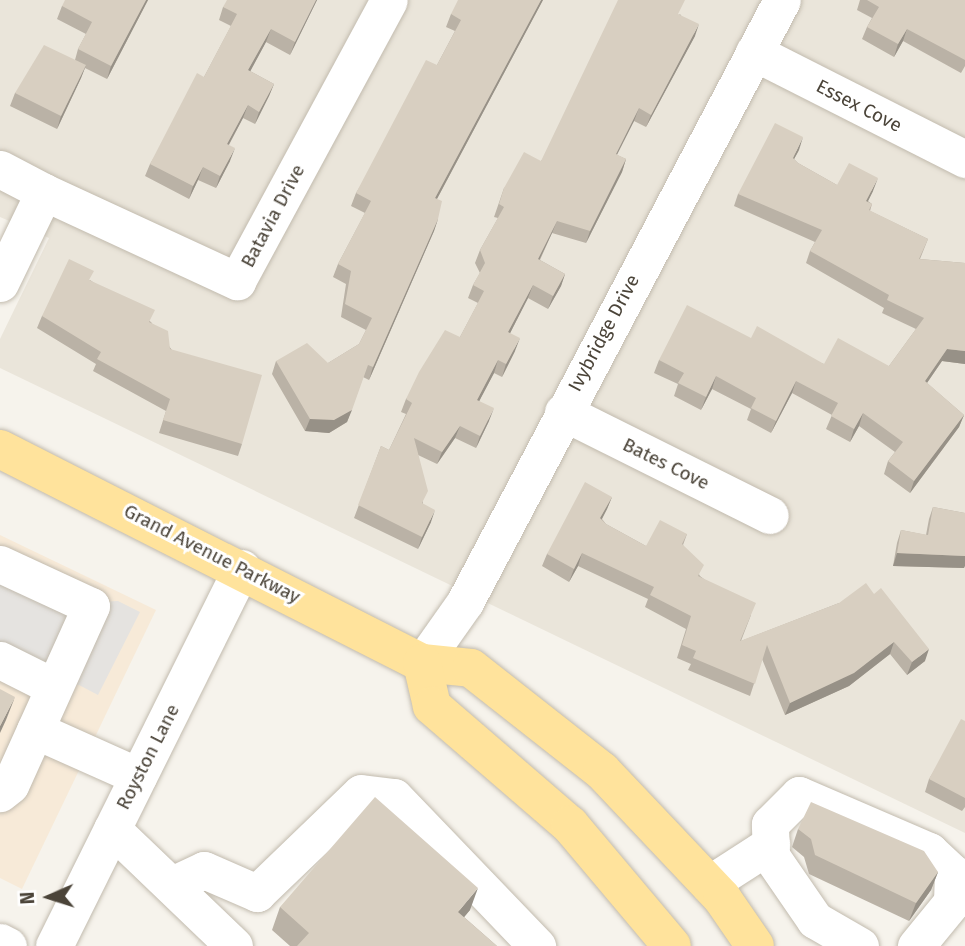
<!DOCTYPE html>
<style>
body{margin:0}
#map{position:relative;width:965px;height:946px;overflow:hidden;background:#f6f3ec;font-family:"Fira Sans",sans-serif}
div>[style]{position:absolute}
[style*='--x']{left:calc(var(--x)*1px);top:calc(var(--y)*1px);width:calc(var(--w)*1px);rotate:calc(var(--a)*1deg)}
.residential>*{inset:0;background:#eae5da}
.commercial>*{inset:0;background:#f7ead8}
.parking>*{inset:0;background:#e5e3e0}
.roads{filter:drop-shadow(0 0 2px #c2bbae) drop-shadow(0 0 2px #c2bbae)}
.minor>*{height:37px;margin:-18.5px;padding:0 18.5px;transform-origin:18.5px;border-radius:18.5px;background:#fff}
.major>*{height:38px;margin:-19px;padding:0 19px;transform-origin:19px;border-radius:19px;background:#ffe39c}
.wall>*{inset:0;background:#bab2a6}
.shaded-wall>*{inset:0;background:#979187}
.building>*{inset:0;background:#d8cfc1}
span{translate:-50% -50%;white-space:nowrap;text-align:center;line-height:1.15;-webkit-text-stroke:6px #fff;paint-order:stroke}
.street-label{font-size:19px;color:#4b4439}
.north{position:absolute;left:14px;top:862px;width:70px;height:70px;-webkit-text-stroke:5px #fff;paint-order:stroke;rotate:267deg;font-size:19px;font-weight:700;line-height:28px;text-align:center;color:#4b4439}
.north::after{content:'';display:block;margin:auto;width:24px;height:32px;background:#4b4439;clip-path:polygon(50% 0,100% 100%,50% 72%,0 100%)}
</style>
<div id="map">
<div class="residential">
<div style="clip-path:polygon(0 0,965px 0,965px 833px,0 368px,0 339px,49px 238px,0 217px)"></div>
</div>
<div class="commercial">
<div style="clip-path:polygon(0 535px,156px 610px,22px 889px,0 878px)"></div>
</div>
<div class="parking">
<div style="clip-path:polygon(0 577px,53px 604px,118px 601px,140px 612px,98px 695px,79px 685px,0 678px)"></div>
</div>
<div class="roads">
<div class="minor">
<div style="--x:754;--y:52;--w:237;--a:26.9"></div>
<div style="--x:0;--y:169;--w:50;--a:27.6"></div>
<div style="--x:44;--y:192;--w:101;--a:115.8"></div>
<div style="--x:44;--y:192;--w:213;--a:24.8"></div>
<div style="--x:237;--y:281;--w:319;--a:-61.6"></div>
<div style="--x:563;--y:412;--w:231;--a:26.5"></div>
<div style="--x:0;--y:564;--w:100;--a:24.8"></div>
<div style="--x:91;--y:606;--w:196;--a:114.3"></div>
<div style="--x:10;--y:785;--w:13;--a:141"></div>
<div style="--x:0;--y:660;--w:60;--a:26.6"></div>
<div style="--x:422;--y:663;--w:75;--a:-54.8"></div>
<div style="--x:465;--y:602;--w:680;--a:-62.23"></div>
<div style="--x:35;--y:730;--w:113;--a:24.1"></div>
<div style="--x:112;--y:829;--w:169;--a:43.8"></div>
<div style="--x:174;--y:884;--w:33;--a:-25"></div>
<div style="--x:204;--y:870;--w:58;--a:23.5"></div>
<div style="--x:257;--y:893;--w:144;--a:-43.9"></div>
<div style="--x:361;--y:793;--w:33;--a:7"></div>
<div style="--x:394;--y:797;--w:207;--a:46.2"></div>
<div style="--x:709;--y:884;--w:74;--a:-32.8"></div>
<div style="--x:0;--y:942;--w:9;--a:27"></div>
<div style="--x:54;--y:946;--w:422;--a:-63.6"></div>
<div style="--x:860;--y:946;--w:52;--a:-150"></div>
<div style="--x:815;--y:920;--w:78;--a:-124.5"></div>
<div style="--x:771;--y:856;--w:32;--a:-92"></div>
<div style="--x:770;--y:824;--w:41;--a:-45"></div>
<div style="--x:799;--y:795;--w:142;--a:23.3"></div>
<div style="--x:929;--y:851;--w:33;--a:43"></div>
<div style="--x:953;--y:873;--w:29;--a:92"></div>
<div style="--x:952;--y:902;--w:57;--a:129.3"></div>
</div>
<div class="major">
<div style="--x:0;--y:449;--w:473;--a:26.9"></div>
<div style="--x:422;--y:663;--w:49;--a:5.8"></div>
<div style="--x:471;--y:668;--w:167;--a:38.2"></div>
<div style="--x:602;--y:771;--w:175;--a:46.6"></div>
<div style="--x:722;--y:898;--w:58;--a:55.5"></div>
<div style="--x:422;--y:663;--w:44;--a:76.9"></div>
<div style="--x:432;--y:706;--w:182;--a:40.8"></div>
<div style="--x:570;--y:825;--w:158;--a:49.9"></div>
</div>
</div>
<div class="wall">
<div style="clip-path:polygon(148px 0,107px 79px,85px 68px,81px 78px,57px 129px,10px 106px,15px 93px,75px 60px,78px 49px,86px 34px,57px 19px,62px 6px)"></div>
<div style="clip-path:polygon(317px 0,290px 55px,266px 42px,250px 71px,274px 84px,269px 96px,255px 124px,243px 118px,229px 145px,230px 161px,216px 188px,198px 180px,189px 199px,145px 176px,150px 164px,204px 77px,231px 26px,219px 20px,223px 7px)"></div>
<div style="clip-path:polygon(543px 0,437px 199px,438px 219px,434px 231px,369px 380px,363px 377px,347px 422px,329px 433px,305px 431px,272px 374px,276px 361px,328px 363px,359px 344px,366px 330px,341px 317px,346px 284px,333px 277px,338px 264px,365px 213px,351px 206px,356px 193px,437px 65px,455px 31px,446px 27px,451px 14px)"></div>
<div style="clip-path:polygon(860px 0,965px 0,965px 66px,961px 73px,903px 41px,894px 57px,862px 39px,867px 27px,872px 18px,857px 10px)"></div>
<div style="clip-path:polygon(680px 14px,695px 36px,646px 127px,634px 121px,617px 155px,626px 159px,622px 172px,586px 243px,552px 233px,540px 260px,565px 274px,561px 286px,548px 309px,528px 298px,510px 333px,515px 351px,502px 377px,494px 373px,479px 401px,489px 421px,476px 448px,455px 438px,437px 464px,418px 455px,423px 504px,431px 522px,418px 549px,354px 518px,381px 446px,389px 450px,406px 414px,401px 412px,406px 399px,460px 337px,478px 303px,468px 298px,473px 285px,480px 273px,475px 263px,480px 250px,498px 218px,494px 217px,504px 188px,541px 161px)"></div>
<div style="clip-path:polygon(799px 150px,794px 159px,798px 163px,837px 185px,873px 191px,868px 201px,872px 204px,870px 211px,928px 239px,920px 259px,965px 263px,965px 364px,942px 361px,927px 383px,964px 415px,959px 427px,910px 493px,884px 474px,888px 461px,895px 452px,859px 426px,850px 442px,826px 429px,832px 415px,792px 393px,771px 433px,747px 420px,751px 409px,712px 389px,701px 410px,674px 396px,678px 384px,654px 373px,659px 360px,751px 338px,824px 364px,889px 366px,916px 329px,882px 313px,884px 308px,806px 263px,810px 251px,815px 242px,734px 206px,738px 194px)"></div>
<div style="clip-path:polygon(90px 280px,151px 322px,242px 444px,238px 456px,159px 433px,166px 411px,93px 371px,96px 364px,37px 328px,42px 316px)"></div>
<div style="clip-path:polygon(612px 497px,607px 509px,602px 519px,606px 524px,646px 546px,687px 534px,683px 545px,700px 576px,751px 615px,741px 641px,839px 603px,925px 661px,907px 675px,890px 654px,849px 686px,785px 715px,762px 659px,750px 696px,688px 670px,691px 664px,677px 658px,686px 629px,645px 607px,648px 599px,578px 566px,569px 582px,542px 566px,547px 554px)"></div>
<div style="clip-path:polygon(933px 507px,965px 513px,964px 568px,893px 566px,897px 543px,901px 530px,926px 535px,929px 519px)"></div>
<div style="clip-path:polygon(965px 721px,965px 807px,962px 811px,925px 792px,929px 779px)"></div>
<div style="clip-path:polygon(798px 829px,938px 872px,931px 890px,909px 921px,809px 874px,804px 857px,792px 847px)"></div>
<div style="clip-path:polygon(280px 907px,470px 910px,464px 917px,497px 946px,290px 946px,272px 930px)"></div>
</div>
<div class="shaded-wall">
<div style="clip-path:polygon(146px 0,148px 0,107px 79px,111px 66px)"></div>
<div style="clip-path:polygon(316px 0,317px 0,290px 55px,295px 42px)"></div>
<div style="clip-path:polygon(541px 0,543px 0,431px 210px,435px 198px)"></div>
<div style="clip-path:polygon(699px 24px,695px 36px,646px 127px,651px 115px)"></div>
<div style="clip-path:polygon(271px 29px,266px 42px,244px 83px,248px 70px)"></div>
<div style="clip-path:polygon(907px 29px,903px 41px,894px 57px,898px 44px)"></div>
<div style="clip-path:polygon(86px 65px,81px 78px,57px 129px,61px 116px)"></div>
<div style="clip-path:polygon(274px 84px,269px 96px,255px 124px,259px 112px)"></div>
<div style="clip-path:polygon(248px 105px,243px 118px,222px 157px,227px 144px)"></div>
<div style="clip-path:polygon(639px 108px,634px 121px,611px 166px,616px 154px)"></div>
<div style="clip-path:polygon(803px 137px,799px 150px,788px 170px,793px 158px)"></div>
<div style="clip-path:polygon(235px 148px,230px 161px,216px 188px,220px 176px)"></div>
<div style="clip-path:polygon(626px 159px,622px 172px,586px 243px,590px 231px)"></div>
<div style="clip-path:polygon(203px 167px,198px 180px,189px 199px,193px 186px)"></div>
<div style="clip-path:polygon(878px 178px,873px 191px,862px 213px,866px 201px)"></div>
<div style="clip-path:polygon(438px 219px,434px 231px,369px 380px,373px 367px)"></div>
<div style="clip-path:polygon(557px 221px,552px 233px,534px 271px,538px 259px)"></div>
<div style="clip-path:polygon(565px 274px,561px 286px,548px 309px,553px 296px)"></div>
<div style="clip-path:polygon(533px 285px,528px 298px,504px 345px,508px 332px)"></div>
<div style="clip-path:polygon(520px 338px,515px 351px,502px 377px,506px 364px)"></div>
<div style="clip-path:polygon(947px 349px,965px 351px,965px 364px,942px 361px,920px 393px,925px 381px)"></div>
<div style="clip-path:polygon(498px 360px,494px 373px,473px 413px,477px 400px)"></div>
<div style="clip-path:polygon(716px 376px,712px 389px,701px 410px,706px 397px)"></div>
<div style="clip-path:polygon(796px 381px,792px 393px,771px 433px,776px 421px)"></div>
<div style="clip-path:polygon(494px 408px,489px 421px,476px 448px,480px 436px)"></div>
<div style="clip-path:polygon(352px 410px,347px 422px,329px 433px,305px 431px,310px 419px)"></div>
<div style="clip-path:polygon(863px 413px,859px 426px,850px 442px,854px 429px)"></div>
<div style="clip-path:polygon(964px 415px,959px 427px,910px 493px,914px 481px)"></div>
<div style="clip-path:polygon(460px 426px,455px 438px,437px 464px,442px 452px)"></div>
<div style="clip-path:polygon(612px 497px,607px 509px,596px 530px,600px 518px)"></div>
<div style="clip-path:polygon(435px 510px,431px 522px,418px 549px,422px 537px)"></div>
<div style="clip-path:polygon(582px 553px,578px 566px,569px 582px,574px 569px)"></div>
<div style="clip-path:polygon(897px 553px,965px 556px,965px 566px,964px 568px,893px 566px)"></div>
<div style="clip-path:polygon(894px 642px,890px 654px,849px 686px,785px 715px,790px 703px)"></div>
<div style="clip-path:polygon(929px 649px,925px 661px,907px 675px,912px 662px)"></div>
<div style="clip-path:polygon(15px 697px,6px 720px,0 733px,0 726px)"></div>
<div style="clip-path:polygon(938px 872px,931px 890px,909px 921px,916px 903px)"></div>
<div style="clip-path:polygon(478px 888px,470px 910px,450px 934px,458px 912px)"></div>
</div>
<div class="building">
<div style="clip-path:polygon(65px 0,146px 0,111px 66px,78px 49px,92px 22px,62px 6px)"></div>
<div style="clip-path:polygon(227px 0,316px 0,295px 42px,271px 29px,248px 70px,274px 84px,259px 112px,248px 105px,227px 144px,235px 148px,220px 176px,203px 167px,193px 186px,150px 164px,197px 73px,204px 77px,237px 14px,223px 7px)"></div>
<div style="clip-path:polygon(458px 0,541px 0,435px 198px,442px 201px,438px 219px,373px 367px,368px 365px,352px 410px,334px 420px,310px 419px,276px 361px,307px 343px,328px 363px,359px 344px,372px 318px,345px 304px,351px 271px,338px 264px,371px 201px,356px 193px,426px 60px,437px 65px,461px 20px,451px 14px)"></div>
<div style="clip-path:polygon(618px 0,685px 0,678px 14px,699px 24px,651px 115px,639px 108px,616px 154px,626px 159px,590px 231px,557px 221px,538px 259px,565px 274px,553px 296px,533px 285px,508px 332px,520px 338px,506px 364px,498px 360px,477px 400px,494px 408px,480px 436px,460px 426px,442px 452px,414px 438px,428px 491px,422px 503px,435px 510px,422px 537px,358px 505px,381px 446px,389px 450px,412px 403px,406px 399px,419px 372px,445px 330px,460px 337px,484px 291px,473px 285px,485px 263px,480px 250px,504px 207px,499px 204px,504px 188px,524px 152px,541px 161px)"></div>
<div style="clip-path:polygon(867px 0,965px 0,965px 60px,907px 29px,898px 44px,867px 27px,879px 7px)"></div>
<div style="clip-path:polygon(44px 45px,86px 65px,61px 116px,15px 93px)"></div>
<div style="clip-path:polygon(775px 123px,803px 137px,793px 158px,798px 163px,837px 185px,849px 163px,878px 178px,866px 201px,872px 204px,869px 210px,928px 239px,919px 259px,965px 263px,965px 351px,947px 349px,925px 381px,964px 415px,914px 481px,888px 461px,903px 442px,863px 413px,854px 429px,831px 416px,838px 403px,796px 381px,776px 421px,751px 408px,756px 398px,716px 376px,706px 397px,678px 383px,684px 373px,659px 360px,687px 305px,751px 338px,757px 326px,824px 364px,838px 338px,889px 366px,924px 318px,887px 300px,889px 295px,810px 251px,822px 230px,738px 194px)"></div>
<div style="clip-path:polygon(69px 259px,94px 271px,89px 280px,155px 310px,149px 322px,168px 331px,170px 349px,262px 375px,242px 444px,163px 420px,170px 399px,97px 359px,101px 352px,42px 316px)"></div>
<div style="clip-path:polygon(585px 482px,612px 497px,600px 518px,606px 524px,646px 546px,660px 520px,687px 534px,682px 544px,704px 565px,698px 576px,756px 603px,740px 641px,839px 603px,866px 583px,874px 594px,881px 588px,929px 649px,912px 662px,894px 642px,854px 673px,790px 703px,767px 645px,755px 684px,693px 658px,696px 651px,682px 645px,691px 616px,650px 595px,654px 587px,582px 553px,574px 569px,547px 554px)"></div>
<div style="clip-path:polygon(933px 507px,965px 513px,965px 556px,897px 553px,901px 530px,928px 535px)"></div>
<div style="clip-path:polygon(0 689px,15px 697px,0 726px)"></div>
<div style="clip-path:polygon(961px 719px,965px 721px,965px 798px,929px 779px)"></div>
<div style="clip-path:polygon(375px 797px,478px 888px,458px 912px,497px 946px,297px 946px,309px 933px,280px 907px)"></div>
<div style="clip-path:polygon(811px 802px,924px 851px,938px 872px,916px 903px,815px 855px,811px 839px,798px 829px)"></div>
</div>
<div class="street-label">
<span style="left:859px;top:106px;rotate:27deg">Essex Cove</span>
<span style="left:273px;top:216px;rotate:-62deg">Batavia Drive</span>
<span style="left:604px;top:333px;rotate:-62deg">Ivybridge Drive</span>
<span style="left:666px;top:464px;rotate:26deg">Bates Cove</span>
<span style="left:212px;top:554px;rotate:27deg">Grand Avenue Parkway</span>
<span style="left:148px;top:757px;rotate:-63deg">Royston Lane</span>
</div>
<div class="north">N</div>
</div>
